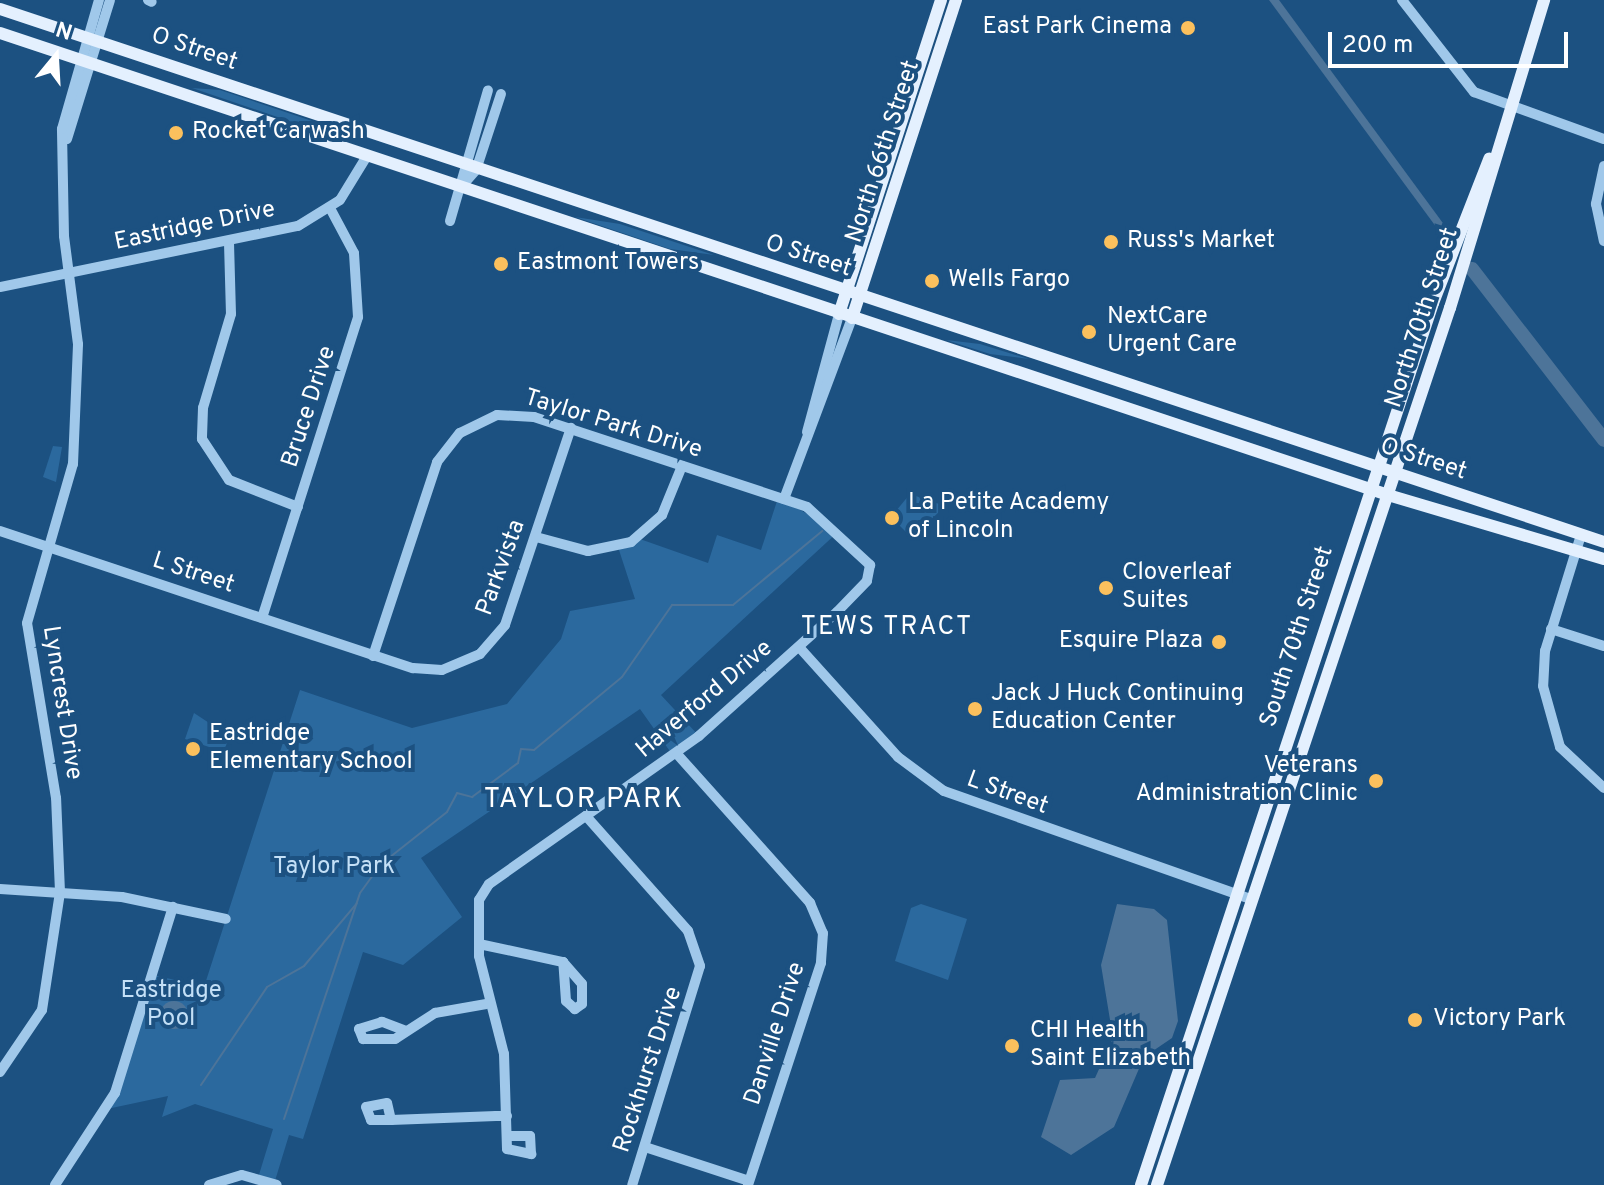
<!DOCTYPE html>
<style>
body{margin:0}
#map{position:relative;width:1604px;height:1185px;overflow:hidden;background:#1c5181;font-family:Overpass,sans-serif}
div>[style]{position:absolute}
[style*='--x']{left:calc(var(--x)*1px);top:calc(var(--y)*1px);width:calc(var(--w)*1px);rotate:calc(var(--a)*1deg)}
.green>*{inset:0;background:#2b699e}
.water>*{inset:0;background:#4d7499}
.round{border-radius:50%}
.stream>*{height:2px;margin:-1px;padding:0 1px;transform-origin:1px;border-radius:1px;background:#4d7499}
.river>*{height:14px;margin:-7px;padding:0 7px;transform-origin:7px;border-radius:7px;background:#4d7499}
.minor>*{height:10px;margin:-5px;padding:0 5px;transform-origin:5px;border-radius:5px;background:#a0c8ea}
.major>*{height:12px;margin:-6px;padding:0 6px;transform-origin:6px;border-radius:6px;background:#e4f0fe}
.dots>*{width:22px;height:22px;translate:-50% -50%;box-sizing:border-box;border:4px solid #1c5181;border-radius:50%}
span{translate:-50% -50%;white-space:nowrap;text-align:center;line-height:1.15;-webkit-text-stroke:8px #1c5181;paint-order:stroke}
.poi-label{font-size:24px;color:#fff}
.right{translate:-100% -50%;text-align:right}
.left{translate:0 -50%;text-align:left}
.street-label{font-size:24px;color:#fff}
.park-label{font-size:24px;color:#c4e0f7}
.neighbourhood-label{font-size:26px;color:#fff;letter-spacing:2px}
.quarter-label{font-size:28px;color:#fff;letter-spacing:2px}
.north{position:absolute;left:16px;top:16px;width:80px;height:80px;-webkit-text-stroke:6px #1c5181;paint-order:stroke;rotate:18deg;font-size:22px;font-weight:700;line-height:32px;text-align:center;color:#fff}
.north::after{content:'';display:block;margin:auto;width:28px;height:36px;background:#fff;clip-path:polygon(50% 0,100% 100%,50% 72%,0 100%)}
.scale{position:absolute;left:1328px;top:32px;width:240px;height:36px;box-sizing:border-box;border:4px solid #fff;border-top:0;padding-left:10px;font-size:24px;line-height:28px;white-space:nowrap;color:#fff;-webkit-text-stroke:6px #1c5181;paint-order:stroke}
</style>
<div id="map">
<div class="green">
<div style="clip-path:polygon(192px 88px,220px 90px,333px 128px,295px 123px)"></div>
<div style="clip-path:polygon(575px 217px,620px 224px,714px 255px,670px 249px)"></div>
<div style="clip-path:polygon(946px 340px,980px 344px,1029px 359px,990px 354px)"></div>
<div style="clip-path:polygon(53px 446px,62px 447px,56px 482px,43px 477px)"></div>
<div style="clip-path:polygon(910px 494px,945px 506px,912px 538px,891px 517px)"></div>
<div style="clip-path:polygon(778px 498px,839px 531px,661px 695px,699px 736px,674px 757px,640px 709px,421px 858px,462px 917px,403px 965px,363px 952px,303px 1139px,289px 1135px,274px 1184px,258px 1178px,273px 1129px,195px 1104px,162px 1117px,168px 1096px,107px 1109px,154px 975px,204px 987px,300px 690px,412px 728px,507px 704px,561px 639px,570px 611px,635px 599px,618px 547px,637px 538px,708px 563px,717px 535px,761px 550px)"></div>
<div style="clip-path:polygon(194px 713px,229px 736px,224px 752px,185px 739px)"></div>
<div style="clip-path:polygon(921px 904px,967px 919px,948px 980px,895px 961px,911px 908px)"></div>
</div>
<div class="water">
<div style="clip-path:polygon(1269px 0,1279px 0,1448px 230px,1445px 239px)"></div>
<div style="clip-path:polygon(1117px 904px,1154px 909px,1167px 920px,1178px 1021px,1172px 1038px,1144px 1057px,1114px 1127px,1071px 1155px,1041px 1137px,1060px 1080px,1095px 1078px,1113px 1038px,1101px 965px)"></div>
<div class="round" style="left:160px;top:1001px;width:28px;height:28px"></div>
</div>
<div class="stream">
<div style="--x:201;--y:1085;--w:118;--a:-56"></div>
<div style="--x:267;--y:987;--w:43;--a:-29.6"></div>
<div style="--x:304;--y:966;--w:82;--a:-49.9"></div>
<div style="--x:284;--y:1119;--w:238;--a:-71.4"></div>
<div style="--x:360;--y:893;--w:34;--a:-54"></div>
<div style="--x:380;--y:865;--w:85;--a:-38.3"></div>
<div style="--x:447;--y:812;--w:21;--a:-62"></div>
<div style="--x:457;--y:793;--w:16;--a:15"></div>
<div style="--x:472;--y:797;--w:57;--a:-36.5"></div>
<div style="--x:518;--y:763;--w:14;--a:-78"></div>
<div style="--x:521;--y:749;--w:13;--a:4"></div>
<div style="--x:534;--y:750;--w:114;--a:-39.7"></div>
<div style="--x:622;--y:677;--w:88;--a:-55.2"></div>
<div style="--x:672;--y:605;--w:61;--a:0"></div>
<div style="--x:733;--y:605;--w:116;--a:-39.7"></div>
</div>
<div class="river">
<div style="--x:1472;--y:269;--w:216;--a:52.3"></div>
</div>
<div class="minor">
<div style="--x:148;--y:0;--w:4;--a:27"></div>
<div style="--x:1402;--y:0;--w:117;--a:52"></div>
<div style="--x:1474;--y:92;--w:138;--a:19.9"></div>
<div style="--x:67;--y:139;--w:145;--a:-72.8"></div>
<div style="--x:1604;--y:166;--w:39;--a:102"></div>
<div style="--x:1596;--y:204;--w:38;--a:78"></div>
<div style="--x:462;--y:186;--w:21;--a:-49"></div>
<div style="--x:476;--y:170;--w:80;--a:-71.8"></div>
<div style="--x:450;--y:221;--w:136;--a:-73.8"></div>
<div style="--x:229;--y:243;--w:71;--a:88.4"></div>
<div style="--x:231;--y:314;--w:98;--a:106.6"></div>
<div style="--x:203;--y:408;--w:31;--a:92"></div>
<div style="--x:202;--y:439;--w:49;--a:56.6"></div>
<div style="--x:229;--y:480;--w:74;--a:21.4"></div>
<div style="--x:0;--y:287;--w:304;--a:-11.6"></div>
<div style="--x:298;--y:226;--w:49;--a:-31.8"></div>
<div style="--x:340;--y:200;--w:52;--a:-58.5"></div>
<div style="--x:807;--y:432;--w:122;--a:-74.8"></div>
<div style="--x:784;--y:499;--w:193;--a:-69.4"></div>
<div style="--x:0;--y:531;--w:435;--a:18.4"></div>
<div style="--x:413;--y:668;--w:29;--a:4"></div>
<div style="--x:442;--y:670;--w:41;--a:-22.8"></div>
<div style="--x:480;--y:654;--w:38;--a:-49"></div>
<div style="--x:505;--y:625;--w:208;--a:-71.5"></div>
<div style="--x:1581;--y:535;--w:121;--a:107.2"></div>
<div style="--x:1545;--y:651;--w:35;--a:93"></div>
<div style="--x:1543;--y:686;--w:63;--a:74.4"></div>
<div style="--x:1560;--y:747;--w:60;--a:43"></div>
<div style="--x:536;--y:537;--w:54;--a:15.1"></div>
<div style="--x:588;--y:551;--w:44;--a:-11.8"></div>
<div style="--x:631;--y:542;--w:41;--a:-41.1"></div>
<div style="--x:662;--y:515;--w:53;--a:-67.8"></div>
<div style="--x:262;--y:618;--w:316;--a:-72.3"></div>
<div style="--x:358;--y:317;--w:64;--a:-93.6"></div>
<div style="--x:354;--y:253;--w:51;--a:-118.1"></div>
<div style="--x:1551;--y:629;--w:56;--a:17.8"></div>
<div style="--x:799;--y:647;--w:148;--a:48"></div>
<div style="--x:898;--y:757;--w:57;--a:36.5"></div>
<div style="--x:944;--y:791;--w:325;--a:19.4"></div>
<div style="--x:373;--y:656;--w:204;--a:-71.7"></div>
<div style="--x:437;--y:462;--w:37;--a:-52"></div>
<div style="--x:460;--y:433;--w:41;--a:-25.9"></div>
<div style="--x:497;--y:415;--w:37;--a:3"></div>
<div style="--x:534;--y:417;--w:287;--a:18.2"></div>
<div style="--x:807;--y:507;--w:86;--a:42.6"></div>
<div style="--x:870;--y:565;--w:16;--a:101"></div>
<div style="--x:867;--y:581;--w:43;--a:134.1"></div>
<div style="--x:837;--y:612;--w:186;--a:138.1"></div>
<div style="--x:699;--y:736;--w:257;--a:144.8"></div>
<div style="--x:489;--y:884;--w:19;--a:122"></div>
<div style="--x:479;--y:900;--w:56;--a:90"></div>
<div style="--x:479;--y:956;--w:101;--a:75.7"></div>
<div style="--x:504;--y:1054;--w:95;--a:88.2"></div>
<div style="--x:507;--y:1149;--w:25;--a:12"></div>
<div style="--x:531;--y:1154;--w:18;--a:-93"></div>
<div style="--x:530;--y:1136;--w:23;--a:180"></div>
<div style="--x:677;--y:754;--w:200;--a:48.2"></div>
<div style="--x:810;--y:903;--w:33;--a:67"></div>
<div style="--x:823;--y:933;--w:30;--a:94"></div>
<div style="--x:821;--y:963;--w:234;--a:108.2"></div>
<div style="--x:586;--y:816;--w:154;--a:48.4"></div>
<div style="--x:688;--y:931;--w:37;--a:71"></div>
<div style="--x:700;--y:966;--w:229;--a:107.2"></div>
<div style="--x:0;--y:889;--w:122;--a:3.8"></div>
<div style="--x:122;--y:897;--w:106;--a:11.9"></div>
<div style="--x:479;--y:944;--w:86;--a:12.1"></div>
<div style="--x:563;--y:962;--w:29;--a:49"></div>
<div style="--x:582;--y:984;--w:20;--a:90"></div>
<div style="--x:582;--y:1004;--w:9;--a:144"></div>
<div style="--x:575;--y:1009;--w:12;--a:-138"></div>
<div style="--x:566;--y:1001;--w:39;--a:-94"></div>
<div style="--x:406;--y:1031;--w:26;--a:-159"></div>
<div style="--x:382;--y:1022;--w:24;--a:163"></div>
<div style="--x:359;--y:1029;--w:11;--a:68"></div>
<div style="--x:363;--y:1039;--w:32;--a:0"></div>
<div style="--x:395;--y:1039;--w:48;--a:-33"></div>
<div style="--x:435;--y:1013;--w:52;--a:-10"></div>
<div style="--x:0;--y:1072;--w:75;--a:-55.9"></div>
<div style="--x:42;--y:1010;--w:119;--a:-81.3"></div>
<div style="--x:60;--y:892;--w:94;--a:-92.4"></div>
<div style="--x:56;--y:798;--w:177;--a:-99.4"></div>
<div style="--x:27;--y:623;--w:166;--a:-73.9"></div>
<div style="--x:73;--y:464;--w:120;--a:-87.6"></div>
<div style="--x:78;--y:344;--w:109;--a:-97.4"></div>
<div style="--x:64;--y:236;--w:107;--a:-91.1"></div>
<div style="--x:62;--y:129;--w:134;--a:-74"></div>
<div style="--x:391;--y:1120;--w:17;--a:-103"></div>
<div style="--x:387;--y:1103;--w:21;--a:169"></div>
<div style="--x:366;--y:1107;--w:14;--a:69"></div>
<div style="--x:371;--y:1120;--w:20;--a:0"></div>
<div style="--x:391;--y:1120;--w:105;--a:-2.2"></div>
<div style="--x:496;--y:1116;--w:11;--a:0"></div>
<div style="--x:645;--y:1147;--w:109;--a:18.1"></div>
<div style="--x:55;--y:1185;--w:110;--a:-56.9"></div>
<div style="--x:115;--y:1093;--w:195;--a:-72.7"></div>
<div style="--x:209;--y:1185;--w:34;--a:-17"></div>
<div style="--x:242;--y:1175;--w:36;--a:16"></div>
</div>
<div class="major">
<div style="--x:0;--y:9;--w:1690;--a:18.38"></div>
<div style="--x:0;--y:33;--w:1463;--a:18.41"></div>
<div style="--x:1388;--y:495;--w:225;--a:16.5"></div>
<div style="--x:839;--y:314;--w:330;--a:-72"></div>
<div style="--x:852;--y:318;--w:335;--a:-71.9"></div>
<div style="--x:1141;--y:1185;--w:929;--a:-71.68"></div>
<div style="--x:1433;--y:303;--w:155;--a:-68.7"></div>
<div style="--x:1157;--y:1185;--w:925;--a:-71.53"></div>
<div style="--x:1450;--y:308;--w:322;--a:-73"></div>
</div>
<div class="dots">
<div style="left:1188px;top:28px;background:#fbc05d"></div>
<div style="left:176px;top:133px;background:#fbc05d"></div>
<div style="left:1111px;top:242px;background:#fbc05d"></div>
<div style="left:501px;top:264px;background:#fbc05d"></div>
<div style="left:932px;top:281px;background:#fbc05d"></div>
<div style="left:1089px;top:332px;background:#fbc05d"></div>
<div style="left:892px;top:518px;background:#fbc05d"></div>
<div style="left:1106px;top:588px;background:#fbc05d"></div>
<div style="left:1219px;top:642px;background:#fbc05d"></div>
<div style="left:975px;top:709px;background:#fbc05d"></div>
<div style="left:193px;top:749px;background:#fbc05d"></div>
<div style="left:1376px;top:781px;background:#fbc05d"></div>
<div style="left:1415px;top:1020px;background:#fbc05d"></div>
<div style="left:1012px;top:1046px;background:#fbc05d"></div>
</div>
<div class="poi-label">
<span class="right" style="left:1172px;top:28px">East Park Cinema</span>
<span class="left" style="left:192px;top:133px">Rocket Carwash</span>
<span class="left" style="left:1127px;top:242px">Russ's Market</span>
<span class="left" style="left:517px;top:264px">Eastmont Towers</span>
<span class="left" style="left:948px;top:281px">Wells Fargo</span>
<span class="left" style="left:1107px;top:332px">NextCare<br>Urgent Care</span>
<span class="left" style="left:908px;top:518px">La Petite Academy<br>of Lincoln</span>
<span class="left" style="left:1122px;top:588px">Cloverleaf<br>Suites</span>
<span class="right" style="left:1203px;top:642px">Esquire Plaza</span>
<span class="left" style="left:991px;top:709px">Jack J Huck Continuing<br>Education Center</span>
<span class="left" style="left:209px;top:749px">Eastridge<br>Elementary School</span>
<span class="right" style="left:1358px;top:781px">Veterans<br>Administration Clinic</span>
<span class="left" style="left:1433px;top:1020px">Victory Park</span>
<span class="left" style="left:1030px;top:1046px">CHI Health<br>Saint Elizabeth</span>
</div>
<div class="street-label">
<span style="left:194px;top:50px;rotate:19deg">O Street</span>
<span style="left:884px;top:152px;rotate:-72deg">North 66th Street</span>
<span style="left:195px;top:227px;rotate:-12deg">Eastridge Drive</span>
<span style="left:808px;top:257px;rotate:18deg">O Street</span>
<span style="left:1423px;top:318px;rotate:-72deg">North 70th Street</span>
<span style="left:310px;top:407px;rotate:-72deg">Bruce Drive</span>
<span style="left:613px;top:425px;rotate:17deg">Taylor Park Drive</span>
<span style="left:1423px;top:460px;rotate:18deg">O Street</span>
<span style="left:502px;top:568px;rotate:-70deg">Parkvista</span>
<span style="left:193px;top:574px;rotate:18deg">L Street</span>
<span style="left:1298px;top:637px;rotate:-72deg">South 70th Street</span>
<span style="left:705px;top:700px;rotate:-40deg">Haverford Drive</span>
<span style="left:61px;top:703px;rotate:81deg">Lyncrest Drive</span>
<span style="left:1007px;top:794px;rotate:20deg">L Street</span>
<span style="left:776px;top:1034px;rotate:-72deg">Danville Drive</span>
<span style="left:649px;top:1070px;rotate:-72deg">Rockhurst Drive</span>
</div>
<div class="park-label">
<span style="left:334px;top:868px">Taylor Park</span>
<span style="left:171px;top:1006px">Eastridge<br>Pool</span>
</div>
<div class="neighbourhood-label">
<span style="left:887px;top:628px">TEWS TRACT</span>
</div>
<div class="quarter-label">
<span style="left:584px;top:800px">TAYLOR PARK</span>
</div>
<div class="north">N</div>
<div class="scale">200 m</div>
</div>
